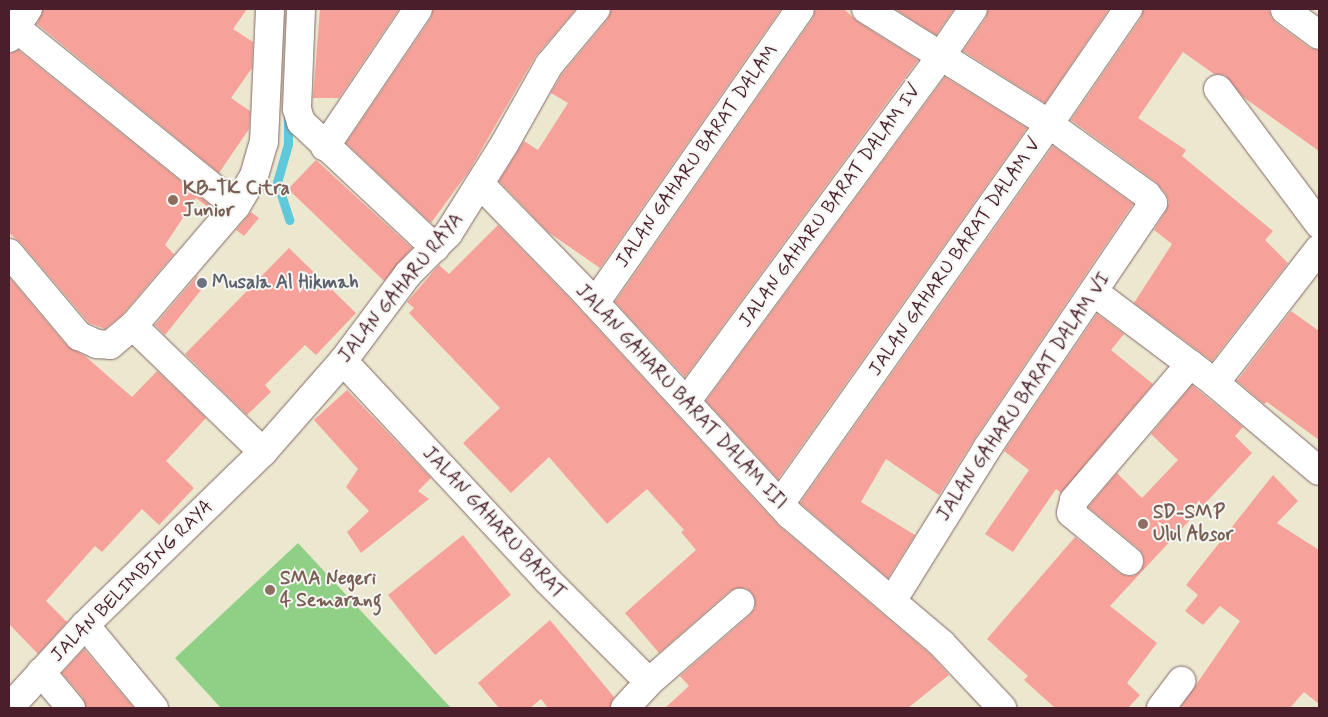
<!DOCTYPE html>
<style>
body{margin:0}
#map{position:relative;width:1328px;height:717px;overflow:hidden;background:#ece8d0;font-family:Mynerve,sans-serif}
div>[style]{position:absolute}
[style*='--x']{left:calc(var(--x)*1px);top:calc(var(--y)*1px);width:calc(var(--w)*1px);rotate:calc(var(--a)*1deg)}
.green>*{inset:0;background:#90cf86}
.stream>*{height:9px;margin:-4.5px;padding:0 4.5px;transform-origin:4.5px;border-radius:4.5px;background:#5fc8da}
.building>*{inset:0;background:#f6a29b}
.roads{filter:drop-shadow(0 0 1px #836565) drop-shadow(0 0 1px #836565)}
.minor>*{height:28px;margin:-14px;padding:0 14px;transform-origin:14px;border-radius:14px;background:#fff}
.dots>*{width:14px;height:14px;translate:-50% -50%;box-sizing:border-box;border:2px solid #f6f6f2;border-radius:50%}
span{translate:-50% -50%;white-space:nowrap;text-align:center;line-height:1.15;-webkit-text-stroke:4px #f6f6f2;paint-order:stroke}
.street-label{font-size:19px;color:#4a1f2b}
.education-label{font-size:19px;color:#785e54;font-weight:700}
.left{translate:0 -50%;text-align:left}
.worship-label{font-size:19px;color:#5b616d;font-weight:700}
.frame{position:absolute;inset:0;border:10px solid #4a1f2b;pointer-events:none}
</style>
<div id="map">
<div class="green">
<div style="clip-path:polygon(298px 543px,451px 708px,221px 708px,175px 658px)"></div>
</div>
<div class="stream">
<div style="--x:288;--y:115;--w:29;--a:90"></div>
<div style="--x:288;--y:144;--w:40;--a:106"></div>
<div style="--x:277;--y:182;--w:40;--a:72"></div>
</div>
<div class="building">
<div style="clip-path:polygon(43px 9px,247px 9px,233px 29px,253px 42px,252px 68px,231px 98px,250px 111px,249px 129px,219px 173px,37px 24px)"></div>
<div style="clip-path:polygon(320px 9px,399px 9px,339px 98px,313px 98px)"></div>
<div style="clip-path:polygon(433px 9px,576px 9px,535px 57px,469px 171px,431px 223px,346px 143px,431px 18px)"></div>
<div style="clip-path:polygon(611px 9px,781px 9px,600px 268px,548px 232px,499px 181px,524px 141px,538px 150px,568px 103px,551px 93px,562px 74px,608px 19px)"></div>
<div style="clip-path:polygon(815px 9px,844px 9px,858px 22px,918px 60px,685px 377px,615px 302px,813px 18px)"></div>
<div style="clip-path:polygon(895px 9px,954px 9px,936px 35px)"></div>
<div style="clip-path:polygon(988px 9px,1109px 9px,1045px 103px,963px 51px,986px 18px)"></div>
<div style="clip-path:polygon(1143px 9px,1269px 9px,1271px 17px,1276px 23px,1310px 48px,1319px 50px,1319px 151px,1243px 97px,1225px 75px,1214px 74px,1183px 52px,1138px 118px,1186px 150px,1182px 156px,1273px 231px,1265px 240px,1288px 263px,1212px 361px,1134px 303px,1172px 244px,1154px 230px,1166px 211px,1169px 202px,1166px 194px,1156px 182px,1071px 120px,1141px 18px)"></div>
<div style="clip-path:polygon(18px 50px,214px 208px,212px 210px,196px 198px,165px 245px,174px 254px,122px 315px,105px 329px,89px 323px,21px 243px,9px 233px,9px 54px)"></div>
<div style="clip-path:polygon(945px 77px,1027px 128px,778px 479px,706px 401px)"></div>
<div style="clip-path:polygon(1053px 146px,1133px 204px,975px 438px,939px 495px,886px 459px,861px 502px,915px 535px,888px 578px,800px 503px)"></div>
<div style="clip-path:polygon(316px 160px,412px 248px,384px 281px,288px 189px)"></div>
<div style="clip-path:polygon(251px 212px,259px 218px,244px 236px,236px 230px)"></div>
<div style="clip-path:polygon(498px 225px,574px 303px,779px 526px,931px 655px,949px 675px,908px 708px,665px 708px,689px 686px,680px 676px,750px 615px,755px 608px,755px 600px,752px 593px,746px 588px,738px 588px,730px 591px,659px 653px,625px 613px,696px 550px,681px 532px,684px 530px,647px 489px,607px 524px,549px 457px,511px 493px,463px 443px,500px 408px,409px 313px,414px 308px,407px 302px,439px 265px,449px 274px)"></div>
<div style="clip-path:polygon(289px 248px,356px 313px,316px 355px,305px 345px,265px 385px,271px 392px,247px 415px,185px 354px)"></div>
<div style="clip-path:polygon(197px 276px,206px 284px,165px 335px,155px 325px)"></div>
<div style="clip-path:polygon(9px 277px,67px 346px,85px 356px,132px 397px,157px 371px,206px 418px,166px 461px,194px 488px,159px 525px,142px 509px,102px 552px,95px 546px,46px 601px,67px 622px,38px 654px,9px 624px)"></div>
<div style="clip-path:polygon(1291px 311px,1319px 331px,1319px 440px,1267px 402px,1264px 404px,1237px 381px)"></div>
<div style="clip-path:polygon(1097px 314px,1124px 334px,1111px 350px,1153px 384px,1061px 493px,1056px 489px,1013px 552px,985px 534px,1029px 470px,1004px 451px)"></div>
<div style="clip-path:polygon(1192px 385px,1243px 427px,1235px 436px,1252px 453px,1110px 606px,1157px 643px,1127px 683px,1140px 695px,1128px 708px,1055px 708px,1024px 680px,1028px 676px,987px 639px,1075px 537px,1119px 573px,1127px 576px,1134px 576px,1141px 571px,1144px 563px,1143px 555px,1139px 549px,1088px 507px,1117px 473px,1142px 498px,1178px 460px,1151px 434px)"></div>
<div style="clip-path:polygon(347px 390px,431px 478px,418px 491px,429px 499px,361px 553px,347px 532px,369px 511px,346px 487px,358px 469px,314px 420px)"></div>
<div style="clip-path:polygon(1273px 475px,1298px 501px,1277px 523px,1319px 550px,1319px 704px,1304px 692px,1290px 708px,1180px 708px,1240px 621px,1220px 606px,1203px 625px,1185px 611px,1198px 595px,1186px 585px)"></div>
<div style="clip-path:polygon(463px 535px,511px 595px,435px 655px,388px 595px)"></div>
<div style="clip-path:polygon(550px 620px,614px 697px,610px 708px,548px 708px,541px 699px,530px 708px,499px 708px,478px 683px)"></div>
<div style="clip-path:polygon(84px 649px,134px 708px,86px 708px,83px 698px,62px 673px)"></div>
</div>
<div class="roads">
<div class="minor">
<div style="--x:301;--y:9;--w:100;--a:92.3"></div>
<div style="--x:297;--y:109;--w:14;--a:73"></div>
<div style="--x:301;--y:122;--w:184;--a:43.2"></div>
<div style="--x:866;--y:9;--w:216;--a:32.1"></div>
<div style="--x:1049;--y:124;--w:121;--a:35.9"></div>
<div style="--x:1147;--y:195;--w:10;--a:53"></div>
<div style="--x:1153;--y:203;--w:295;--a:124.1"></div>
<div style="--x:988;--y:447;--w:181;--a:121.9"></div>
<div style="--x:1285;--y:10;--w:42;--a:36.3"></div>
<div style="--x:16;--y:28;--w:283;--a:39"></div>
<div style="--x:9;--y:38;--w:35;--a:-57"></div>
<div style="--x:1218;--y:89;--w:169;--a:53.2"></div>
<div style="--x:325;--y:147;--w:166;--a:-56"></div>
<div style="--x:480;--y:184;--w:151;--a:45.8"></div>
<div style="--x:585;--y:292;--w:303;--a:47.4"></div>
<div style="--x:790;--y:515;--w:199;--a:40.3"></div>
<div style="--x:942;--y:644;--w:88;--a:46.8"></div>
<div style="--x:9;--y:253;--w:109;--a:49.9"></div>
<div style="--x:79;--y:336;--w:20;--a:24"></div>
<div style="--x:97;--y:344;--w:13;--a:4"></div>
<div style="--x:110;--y:345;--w:30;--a:-40"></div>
<div style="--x:133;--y:326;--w:158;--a:-49.4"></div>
<div style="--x:236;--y:206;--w:35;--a:-59"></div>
<div style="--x:254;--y:176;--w:35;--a:-74"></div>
<div style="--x:264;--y:142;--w:133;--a:-87.4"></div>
<div style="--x:1094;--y:292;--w:151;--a:36.9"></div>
<div style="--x:1215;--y:383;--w:136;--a:40.2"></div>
<div style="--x:595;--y:303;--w:358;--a:-55.1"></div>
<div style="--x:133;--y:326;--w:181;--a:44.1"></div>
<div style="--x:343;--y:361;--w:299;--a:47"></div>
<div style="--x:547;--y:580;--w:144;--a:45"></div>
<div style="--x:1215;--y:383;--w:170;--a:-52.2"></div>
<div style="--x:686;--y:402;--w:428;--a:-53.6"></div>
<div style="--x:940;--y:57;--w:58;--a:-55.5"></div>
<div style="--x:780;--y:504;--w:466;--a:-54.7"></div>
<div style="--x:1049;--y:124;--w:140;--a:-55.5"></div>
<div style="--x:1129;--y:561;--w:75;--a:-140.4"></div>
<div style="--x:1071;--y:513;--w:13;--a:-77"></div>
<div style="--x:1074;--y:500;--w:179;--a:-49.5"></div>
<div style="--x:85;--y:625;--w:108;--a:50.3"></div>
<div style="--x:41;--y:672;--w:47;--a:50.2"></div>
<div style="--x:9;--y:708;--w:113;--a:-47.5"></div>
<div style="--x:85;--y:625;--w:248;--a:-44.2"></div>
<div style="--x:263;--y:452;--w:121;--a:-48.7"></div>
<div style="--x:343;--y:361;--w:109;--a:-53.2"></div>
<div style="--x:408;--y:274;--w:57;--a:-45"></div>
<div style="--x:448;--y:234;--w:107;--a:-57.9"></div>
<div style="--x:505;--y:143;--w:90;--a:-60.6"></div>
<div style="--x:549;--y:65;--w:73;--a:-50"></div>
<div style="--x:625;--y:708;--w:35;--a:-47"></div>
<div style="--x:649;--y:682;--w:121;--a:-41"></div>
<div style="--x:1161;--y:708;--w:34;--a:-53"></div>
</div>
</div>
<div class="dots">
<div style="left:173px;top:200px;background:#8d6e63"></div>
<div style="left:202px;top:283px;background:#6b7280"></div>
<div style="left:1143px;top:524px;background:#8d6e63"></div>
<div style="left:270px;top:590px;background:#8d6e63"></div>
</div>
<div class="street-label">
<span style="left:697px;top:156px;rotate:-55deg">JALAN GAHARU BARAT DALAM</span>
<span style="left:830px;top:206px;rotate:-54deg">JALAN GAHARU BARAT DALAM IV</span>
<span style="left:955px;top:257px;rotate:-55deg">JALAN GAHARU BARAT DALAM V</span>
<span style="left:401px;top:288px;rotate:-51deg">JALAN GAHARU RAYA</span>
<span style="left:681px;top:397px;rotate:47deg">JALAN GAHARU BARAT DALAM III</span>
<span style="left:1024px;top:397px;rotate:-56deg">JALAN GAHARU BARAT DALAM VI</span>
<span style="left:494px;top:523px;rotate:47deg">JALAN GAHARU BARAT</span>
<span style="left:132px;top:581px;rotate:-45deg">JALAN BELIMBING RAYA</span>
</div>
<div class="education-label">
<span class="left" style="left:183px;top:200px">KB-TK Citra<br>Junior</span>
<span class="left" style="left:1153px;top:524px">SD-SMP<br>Ulul Absor</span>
<span class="left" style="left:280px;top:590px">SMA Negeri<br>4 Semarang</span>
</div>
<div class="worship-label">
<span class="left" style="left:212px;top:283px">Musala Al Hikmah</span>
</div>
<div class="frame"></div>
</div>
